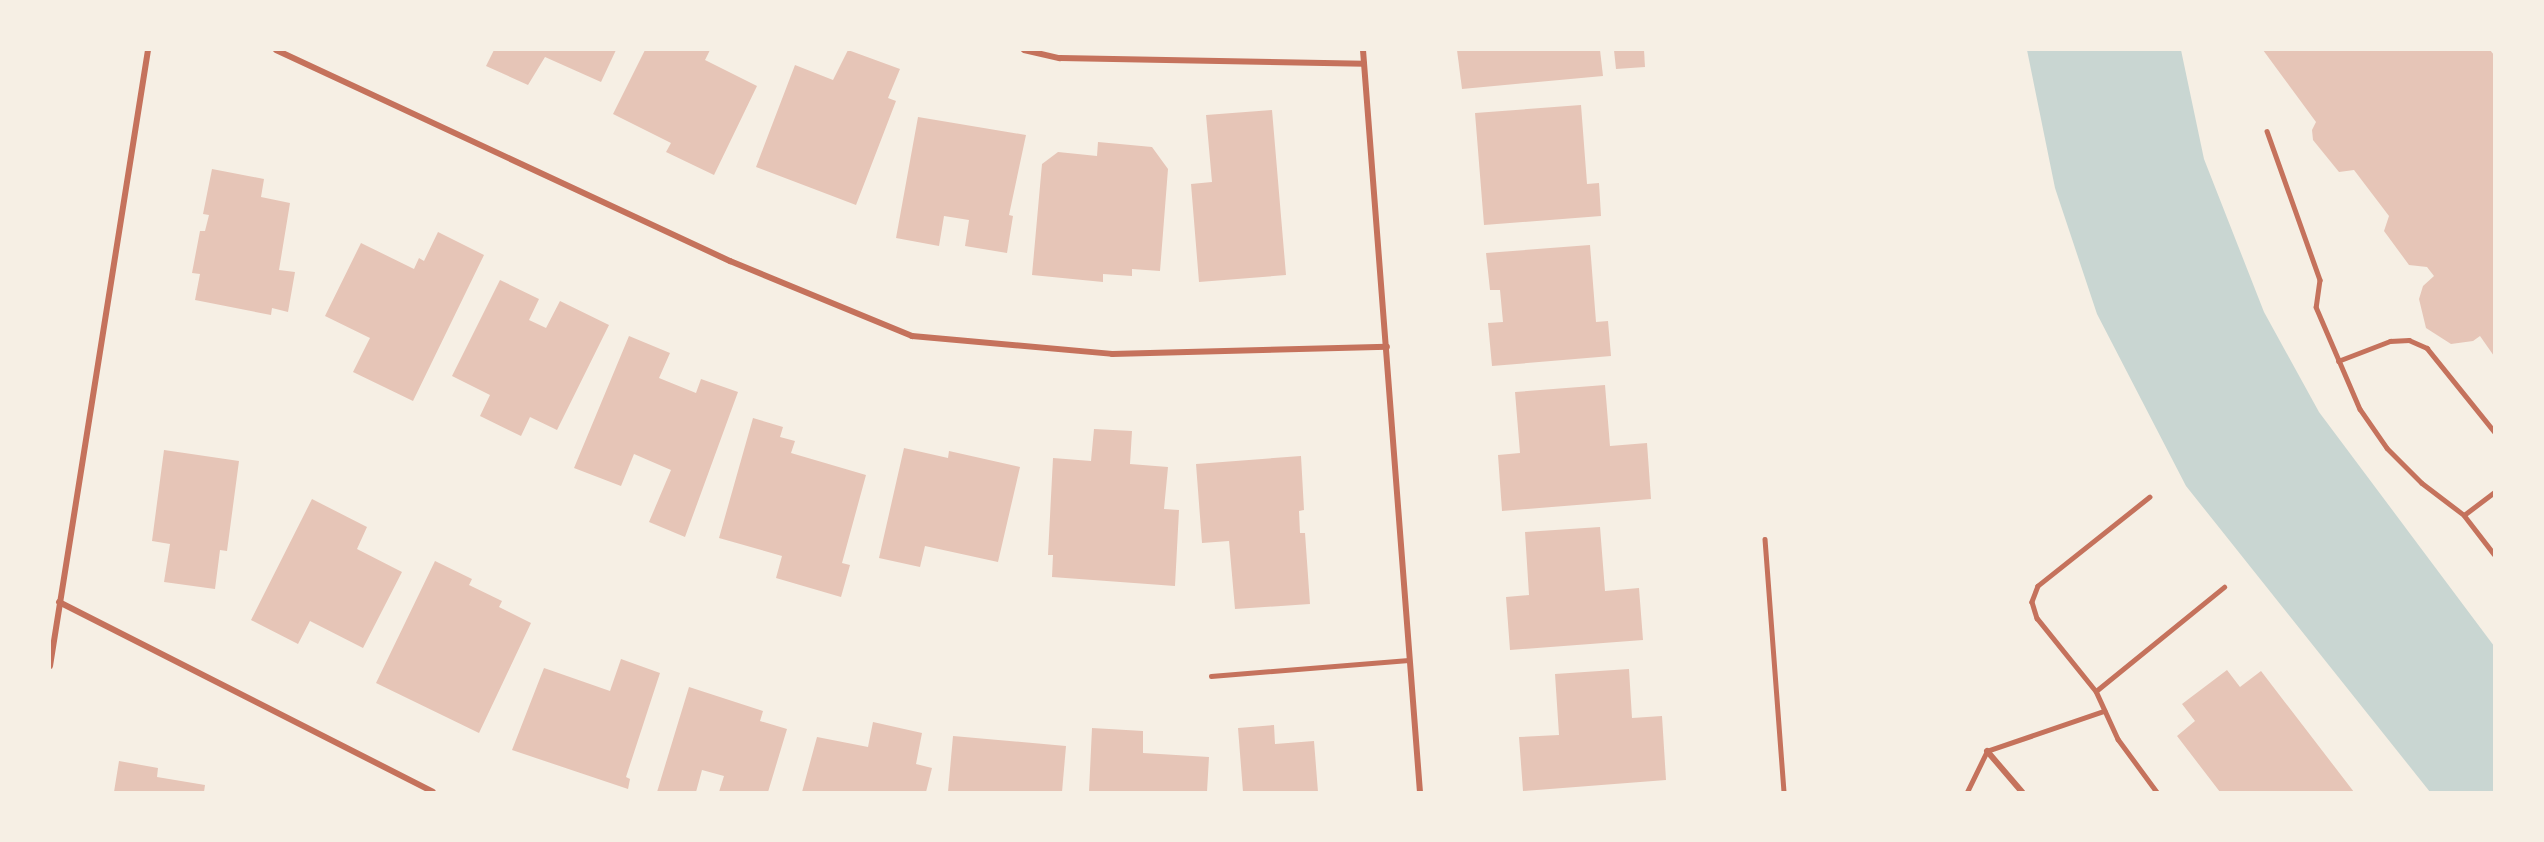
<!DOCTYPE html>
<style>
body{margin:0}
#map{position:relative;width:2544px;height:842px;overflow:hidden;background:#f6efe4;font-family:"Source Serif 4",serif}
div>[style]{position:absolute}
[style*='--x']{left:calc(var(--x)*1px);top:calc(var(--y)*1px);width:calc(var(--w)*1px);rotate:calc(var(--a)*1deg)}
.water>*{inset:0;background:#c9d6d2}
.building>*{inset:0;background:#e6c5b7}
.service>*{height:4.5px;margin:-2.25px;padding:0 2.25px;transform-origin:2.25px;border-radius:2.25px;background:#c5725c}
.minor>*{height:6px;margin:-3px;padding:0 3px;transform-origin:3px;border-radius:3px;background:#c5725c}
span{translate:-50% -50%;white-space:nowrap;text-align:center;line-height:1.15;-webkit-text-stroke:5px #f6efe4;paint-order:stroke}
.frame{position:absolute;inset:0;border:51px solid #f6efe4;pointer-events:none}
</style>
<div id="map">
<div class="water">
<div style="clip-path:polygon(2027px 50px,2181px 50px,2204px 159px,2264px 312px,2319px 412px,2494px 646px,2494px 792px,2430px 792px,2186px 486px,2097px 314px,2055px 188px)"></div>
</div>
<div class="building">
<div style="clip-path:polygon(494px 50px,616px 50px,601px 82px,545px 57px,528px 85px,486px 66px)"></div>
<div style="clip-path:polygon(645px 50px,710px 50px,705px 60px,757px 86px,714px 175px,666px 152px,671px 143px,613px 114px)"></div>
<div style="clip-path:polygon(848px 50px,900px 69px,888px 98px,896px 101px,856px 205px,756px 167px,795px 65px,833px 80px)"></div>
<div style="clip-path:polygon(1457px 50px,1600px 50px,1603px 76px,1462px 89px)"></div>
<div style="clip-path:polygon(1614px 50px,1644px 50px,1645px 67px,1616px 69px)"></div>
<div style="clip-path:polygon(2263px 50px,2490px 50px,2494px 55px,2494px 356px,2480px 336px,2473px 341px,2451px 344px,2426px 328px,2419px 299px,2423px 286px,2434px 276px,2427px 267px,2409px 265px,2384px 231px,2389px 216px,2354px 170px,2339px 172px,2313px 140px,2312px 130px,2316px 122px)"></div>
<div style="clip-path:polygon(1581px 105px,1587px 184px,1599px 183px,1601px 216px,1484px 225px,1475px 113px)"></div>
<div style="clip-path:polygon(1272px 110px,1286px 275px,1199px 282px,1191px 184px,1212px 182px,1206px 115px)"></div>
<div style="clip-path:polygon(918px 117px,1026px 135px,1009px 215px,1013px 216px,1007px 253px,965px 246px,969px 220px,944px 216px,939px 246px,896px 238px)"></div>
<div style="clip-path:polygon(1098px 142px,1152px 147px,1168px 169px,1160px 271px,1132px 269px,1132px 276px,1103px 274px,1103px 282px,1032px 275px,1042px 164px,1058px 152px,1097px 156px)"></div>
<div style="clip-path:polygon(212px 169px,264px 179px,261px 197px,290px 203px,279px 270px,295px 272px,288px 312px,272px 308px,271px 315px,195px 300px,200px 274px,192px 273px,200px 231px,205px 231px,209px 215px,203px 214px)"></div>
<div style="clip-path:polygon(438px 232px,484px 255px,413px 401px,353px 372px,370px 338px,325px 316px,361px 243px,414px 269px,419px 258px,424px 261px)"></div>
<div style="clip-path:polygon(1590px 245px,1596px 322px,1608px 321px,1611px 356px,1492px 366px,1488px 323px,1503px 322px,1500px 290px,1490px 290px,1486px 253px)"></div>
<div style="clip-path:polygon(500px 280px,539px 299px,529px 320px,546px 328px,560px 301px,609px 325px,557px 430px,530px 417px,521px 436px,480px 416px,490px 395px,452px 376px)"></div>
<div style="clip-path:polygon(629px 336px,670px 353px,659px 378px,696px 393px,701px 379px,738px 392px,685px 537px,649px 522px,671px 470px,634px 454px,621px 486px,574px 468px)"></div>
<div style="clip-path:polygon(1605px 385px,1610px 446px,1647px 443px,1651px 499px,1502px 511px,1498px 455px,1520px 453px,1515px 392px)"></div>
<div style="clip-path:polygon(753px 418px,783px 427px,780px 437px,795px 441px,791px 453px,866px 475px,842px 563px,850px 565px,841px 597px,776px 578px,782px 556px,719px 538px)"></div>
<div style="clip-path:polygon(1094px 429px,1132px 431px,1130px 464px,1168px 467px,1164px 509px,1179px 510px,1175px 586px,1052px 577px,1053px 555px,1048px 555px,1053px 458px,1091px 461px)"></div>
<div style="clip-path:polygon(904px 448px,948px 458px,949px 451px,1020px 467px,998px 562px,925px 546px,920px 567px,879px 558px)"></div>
<div style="clip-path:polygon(164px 450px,239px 461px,227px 551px,220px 550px,215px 589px,164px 582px,170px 544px,152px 541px)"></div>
<div style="clip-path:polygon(1301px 456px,1304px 510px,1299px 511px,1300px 533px,1305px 533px,1310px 604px,1235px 609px,1229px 541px,1202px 543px,1196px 464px)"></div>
<div style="clip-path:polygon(312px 499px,367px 527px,357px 549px,402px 572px,363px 648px,310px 621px,298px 644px,251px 620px)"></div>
<div style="clip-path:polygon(1600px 527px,1605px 591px,1639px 588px,1643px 640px,1510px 650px,1506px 597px,1529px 595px,1525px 532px)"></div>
<div style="clip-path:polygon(435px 561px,472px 579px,469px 585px,502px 601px,499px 607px,531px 623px,479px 733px,376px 683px)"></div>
<div style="clip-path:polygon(621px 659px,660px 673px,626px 777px,630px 779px,628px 789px,512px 750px,544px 668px,610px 691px)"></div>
<div style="clip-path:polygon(1629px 669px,1632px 718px,1662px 716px,1666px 780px,1523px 791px,1519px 737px,1559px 735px,1555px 674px)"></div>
<div style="clip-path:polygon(2227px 670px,2240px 687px,2261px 671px,2354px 792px,2220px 792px,2177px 736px,2195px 721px,2182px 704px)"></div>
<div style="clip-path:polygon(689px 687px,763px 711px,760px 721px,787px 729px,768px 792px,719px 792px,724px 776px,702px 770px,696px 792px,657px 792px)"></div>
<div style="clip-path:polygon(873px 722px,922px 733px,916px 764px,932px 768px,926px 792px,802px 792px,817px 737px,868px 747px)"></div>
<div style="clip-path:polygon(1274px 725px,1275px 744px,1314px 741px,1318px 792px,1243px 792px,1238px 728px)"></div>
<div style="clip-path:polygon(1092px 728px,1143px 731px,1143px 753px,1209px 757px,1207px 792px,1089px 792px)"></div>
<div style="clip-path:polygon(953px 736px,1066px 746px,1062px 792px,948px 792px)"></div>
<div style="clip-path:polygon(119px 761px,158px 768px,157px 777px,205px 785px,204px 792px,114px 792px)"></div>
</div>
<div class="service">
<div style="--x:2267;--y:131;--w:158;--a:70.4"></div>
<div style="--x:2320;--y:280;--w:27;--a:98"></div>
<div style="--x:2316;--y:307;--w:111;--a:66.7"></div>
<div style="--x:2360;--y:409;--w:47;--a:55.3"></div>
<div style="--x:2387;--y:448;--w:49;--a:45"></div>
<div style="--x:2422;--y:483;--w:53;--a:37.3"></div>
<div style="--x:2464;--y:515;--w:49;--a:52.4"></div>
<div style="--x:2338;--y:361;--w:56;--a:-21"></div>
<div style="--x:2390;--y:341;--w:19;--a:-3"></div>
<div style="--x:2409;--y:340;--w:20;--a:24"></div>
<div style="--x:2427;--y:348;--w:107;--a:51.1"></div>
<div style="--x:2150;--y:497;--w:143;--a:141.5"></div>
<div style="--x:2038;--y:586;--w:17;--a:111"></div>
<div style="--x:2032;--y:602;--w:17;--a:73"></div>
<div style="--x:2037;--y:618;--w:94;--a:51.1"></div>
<div style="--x:2096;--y:691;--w:165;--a:-39.1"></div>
<div style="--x:2464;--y:515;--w:38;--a:-37"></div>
<div style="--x:1765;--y:539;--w:254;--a:85.7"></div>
<div style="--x:1211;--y:676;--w:198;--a:-4.6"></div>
<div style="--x:2096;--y:691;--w:53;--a:65.4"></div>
<div style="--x:2118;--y:739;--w:66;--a:53.7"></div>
<div style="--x:1967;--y:792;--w:46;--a:-64"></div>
<div style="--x:1987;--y:751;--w:124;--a:-18.9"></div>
</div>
<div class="minor">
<div style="--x:276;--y:50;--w:501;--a:24.93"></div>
<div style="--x:730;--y:261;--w:197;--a:22.4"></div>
<div style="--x:912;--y:336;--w:201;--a:5.1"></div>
<div style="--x:1112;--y:354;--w:275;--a:-1.5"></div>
<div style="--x:1024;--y:50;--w:37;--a:13"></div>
<div style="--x:1060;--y:58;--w:304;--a:1.1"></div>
<div style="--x:1363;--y:50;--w:744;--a:85.61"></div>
<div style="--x:59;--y:602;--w:419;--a:26.9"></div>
<div style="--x:50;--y:666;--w:624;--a:-80.96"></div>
<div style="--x:1987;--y:751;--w:54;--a:49.5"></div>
</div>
<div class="frame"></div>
</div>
